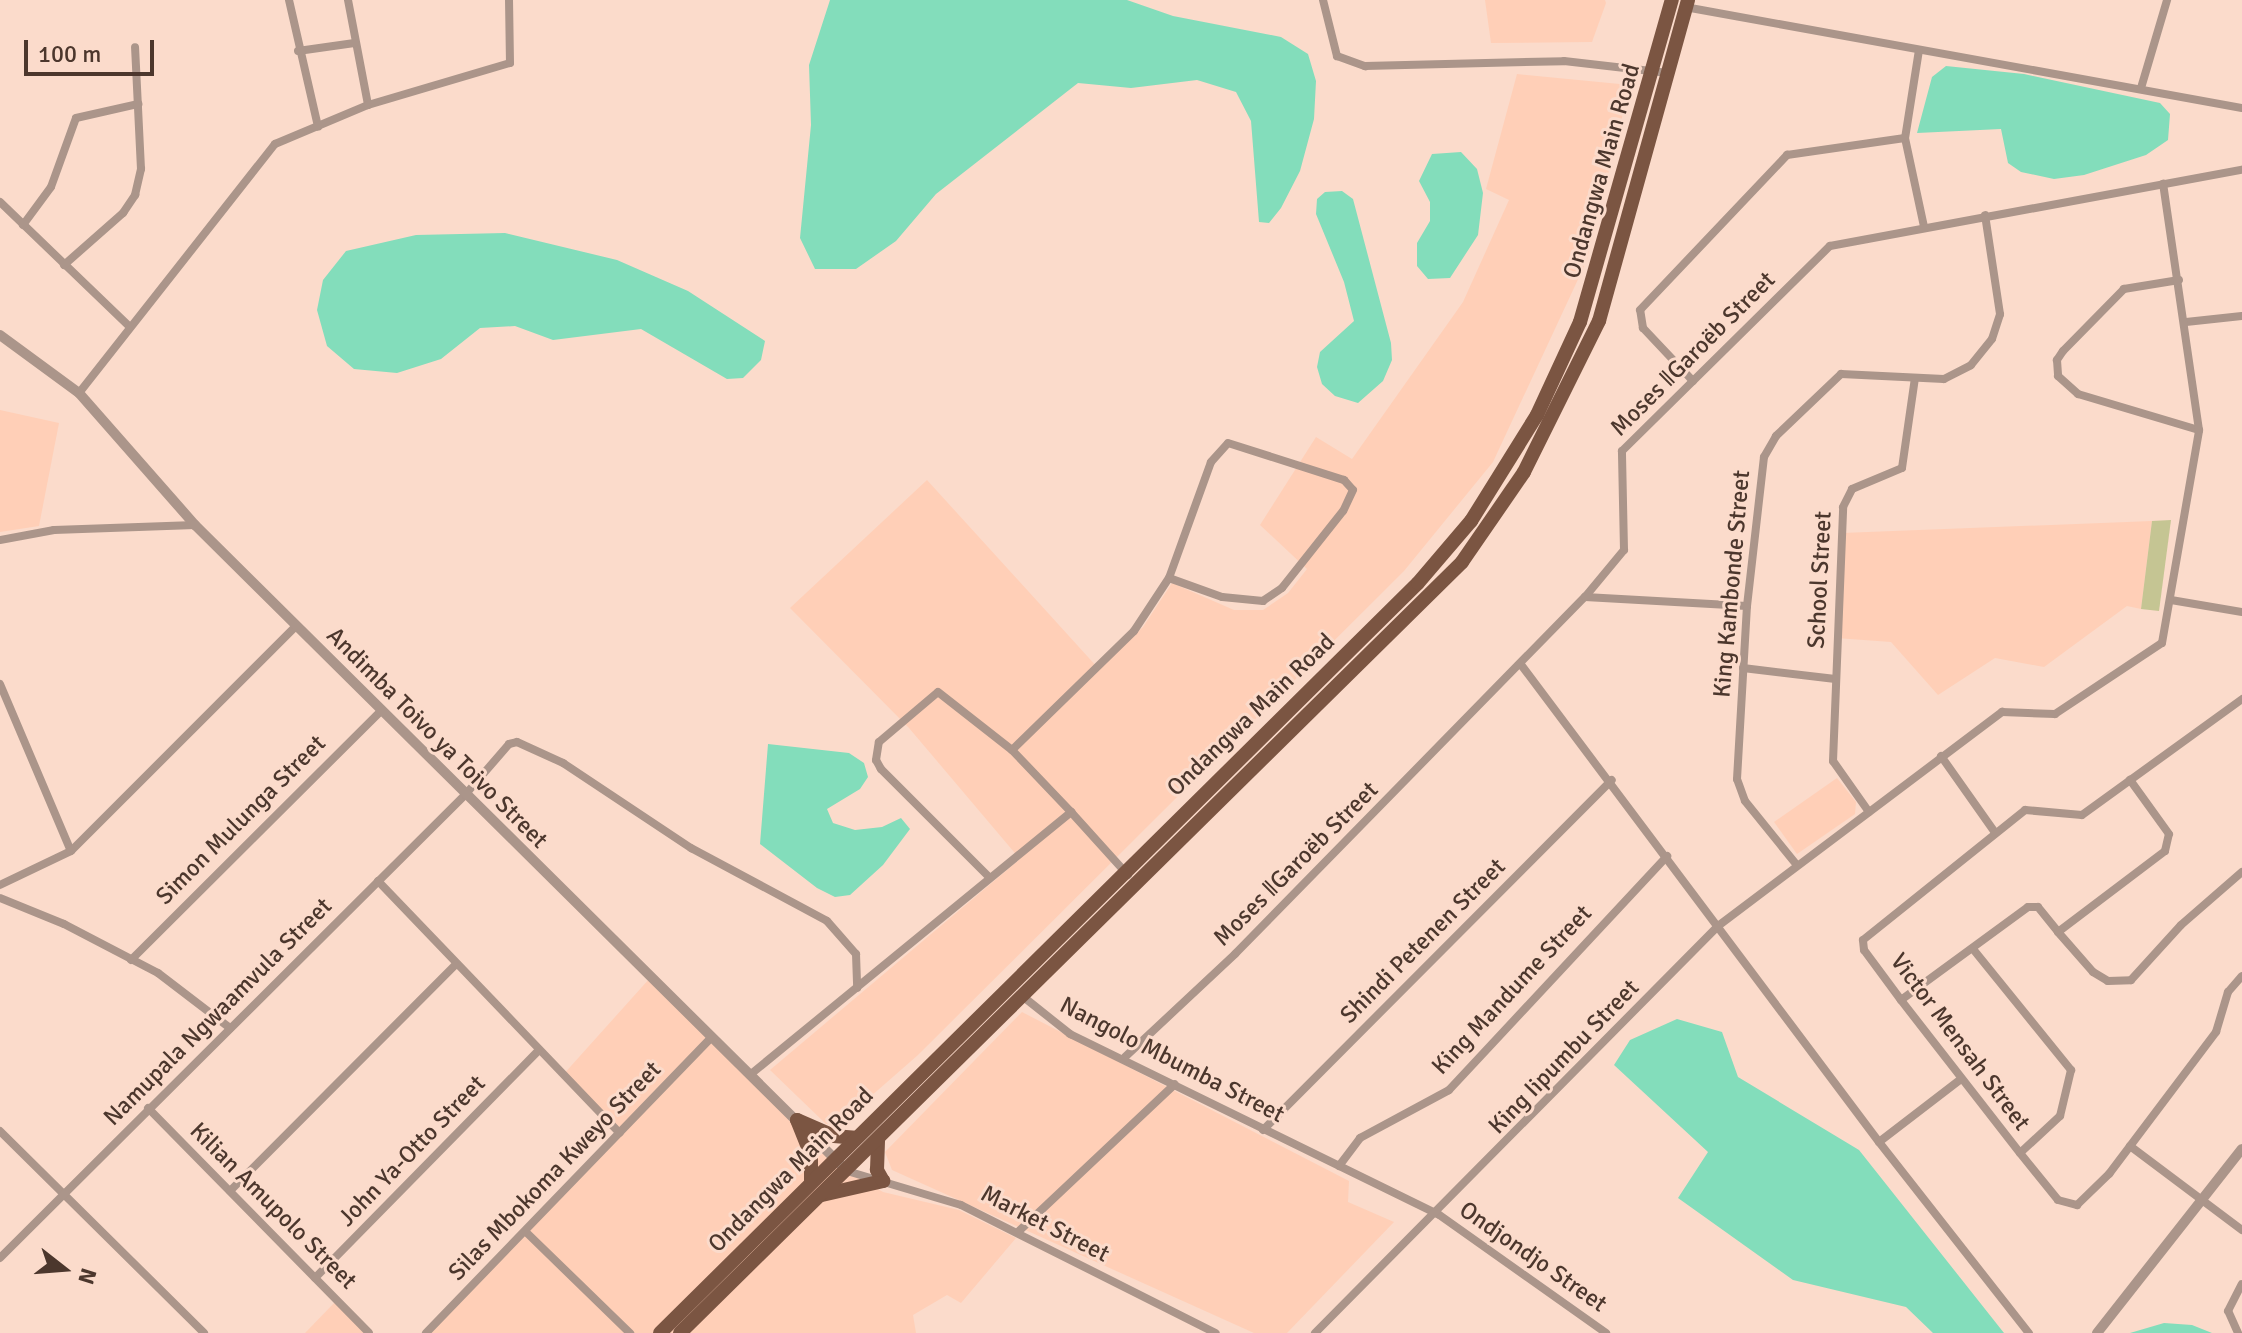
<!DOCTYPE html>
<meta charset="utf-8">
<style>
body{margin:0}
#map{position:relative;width:2242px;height:1333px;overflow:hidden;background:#fbdbcb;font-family:Signika,sans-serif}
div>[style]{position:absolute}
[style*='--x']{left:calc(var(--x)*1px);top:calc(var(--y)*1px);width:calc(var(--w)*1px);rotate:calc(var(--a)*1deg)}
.built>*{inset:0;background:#ffcfb7}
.green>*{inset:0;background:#c5c593}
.water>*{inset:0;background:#83ddbb}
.minor>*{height:8px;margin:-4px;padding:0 4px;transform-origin:4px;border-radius:4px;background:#ab958a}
.tertiary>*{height:10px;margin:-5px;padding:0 5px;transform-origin:5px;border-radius:5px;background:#ab958a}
.primary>*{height:14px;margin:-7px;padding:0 7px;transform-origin:7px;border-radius:7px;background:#7b5542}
span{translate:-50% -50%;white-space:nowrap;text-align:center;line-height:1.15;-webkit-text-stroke:6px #fbdbcb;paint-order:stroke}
.street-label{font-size:24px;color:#4c372d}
.north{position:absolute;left:24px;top:1229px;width:80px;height:80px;-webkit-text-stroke:6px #fbdbcb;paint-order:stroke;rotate:107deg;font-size:22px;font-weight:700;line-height:32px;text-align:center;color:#4c372d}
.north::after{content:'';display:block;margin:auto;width:28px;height:36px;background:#4c372d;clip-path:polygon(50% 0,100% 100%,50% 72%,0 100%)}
.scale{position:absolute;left:24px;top:40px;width:130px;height:36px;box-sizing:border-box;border:4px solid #4c372d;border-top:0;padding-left:10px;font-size:24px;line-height:28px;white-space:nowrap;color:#4c372d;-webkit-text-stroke:6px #fbdbcb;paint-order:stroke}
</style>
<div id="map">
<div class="built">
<div style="clip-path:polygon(1485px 0,1605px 0,1606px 3px,1592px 42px,1491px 43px)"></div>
<div style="clip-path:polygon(1517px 74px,1630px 85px,1587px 260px,1493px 462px,1404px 571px,918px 1055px,838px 1125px,826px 1124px,770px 1070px,1020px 859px,909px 728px,790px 608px,927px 480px,1098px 668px,1143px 627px,1172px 583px,1234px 610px,1263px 610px,1288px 593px,1307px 569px,1260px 525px,1316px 437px,1352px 459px,1463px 302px,1509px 200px,1486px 189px)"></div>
<div style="clip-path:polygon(0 410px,59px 423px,39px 526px,0 532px)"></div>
<div style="clip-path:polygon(2152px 521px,2141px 609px,2127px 606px,2044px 667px,1995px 658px,1938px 695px,1891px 642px,1836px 638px,1842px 533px)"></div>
<div style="clip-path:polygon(1837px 778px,1856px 802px,1855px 814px,1797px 854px,1774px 822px)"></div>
<div style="clip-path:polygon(650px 978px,847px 1171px,883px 1192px,959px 1210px,1016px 1238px,961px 1303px,947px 1295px,913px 1315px,916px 1333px,426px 1333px,619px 1133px,562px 1076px)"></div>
<div style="clip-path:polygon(1022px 1012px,1349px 1181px,1348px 1202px,1394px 1222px,1287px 1333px,1254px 1333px,892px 1170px,885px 1152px)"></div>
<div style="clip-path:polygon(337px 1300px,369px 1333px,305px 1333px)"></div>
</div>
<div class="green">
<div style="clip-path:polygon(2171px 520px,2159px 611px,2141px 609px,2152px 521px)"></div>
</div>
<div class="water">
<div style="clip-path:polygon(830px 0,1127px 0,1173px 16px,1281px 37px,1308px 54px,1316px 81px,1314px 119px,1300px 171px,1281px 208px,1269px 223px,1259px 222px,1251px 121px,1236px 92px,1197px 80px,1131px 88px,1078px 83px,936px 194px,896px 241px,856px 269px,815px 269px,800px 238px,811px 125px,809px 65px)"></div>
<div style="clip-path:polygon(1946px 66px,2024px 74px,2160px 103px,2170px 114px,2168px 140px,2146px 155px,2084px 175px,2054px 179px,2021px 172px,2008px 163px,2001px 129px,1917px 133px,1932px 77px)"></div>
<div style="clip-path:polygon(1461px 152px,1477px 169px,1483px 193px,1478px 235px,1450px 278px,1428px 279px,1417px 266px,1417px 243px,1430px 221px,1430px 202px,1419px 181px,1432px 154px)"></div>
<div style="clip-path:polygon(1325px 192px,1342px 191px,1353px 199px,1391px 343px,1392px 360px,1383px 381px,1358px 403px,1335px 396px,1322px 384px,1317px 367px,1320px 352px,1354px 321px,1344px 282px,1316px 214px,1317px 199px)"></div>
<div style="clip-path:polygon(505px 233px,617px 260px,688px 291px,765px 341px,761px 360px,743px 378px,727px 379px,641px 329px,553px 340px,515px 326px,480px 328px,441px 359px,397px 373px,354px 369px,327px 346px,317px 310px,323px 280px,346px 251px,416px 235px)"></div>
<div style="clip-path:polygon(768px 744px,849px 753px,864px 763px,868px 777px,860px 789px,827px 809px,833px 823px,855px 830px,882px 827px,901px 818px,910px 829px,883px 865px,850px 895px,835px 897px,817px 888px,760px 844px)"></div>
<div style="clip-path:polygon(1677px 1019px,1722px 1032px,1738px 1077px,1859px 1150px,2004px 1333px,1933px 1333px,1906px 1307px,1793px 1280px,1678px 1198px,1708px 1152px,1614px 1065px,1630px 1040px)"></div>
<div style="clip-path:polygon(2164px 1323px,2192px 1325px,2212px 1333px,2130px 1333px)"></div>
</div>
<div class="minor">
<div style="--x:289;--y:0;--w:130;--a:77.1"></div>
<div style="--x:348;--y:0;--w:107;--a:79.2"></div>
<div style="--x:1323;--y:0;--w:58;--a:76"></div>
<div style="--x:1337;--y:56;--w:30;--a:20"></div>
<div style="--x:1365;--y:66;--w:199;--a:-1.4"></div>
<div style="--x:1564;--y:61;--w:105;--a:6.6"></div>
<div style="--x:1685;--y:7;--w:566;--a:10.28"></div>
<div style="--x:1919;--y:50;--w:89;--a:99"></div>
<div style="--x:1905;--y:138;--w:91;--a:77.9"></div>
<div style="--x:298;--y:51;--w:57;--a:-8.1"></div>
<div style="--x:2141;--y:88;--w:92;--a:-73.5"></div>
<div style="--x:0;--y:202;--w:178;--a:43.9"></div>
<div style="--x:23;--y:225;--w:47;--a:-53.6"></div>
<div style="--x:51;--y:187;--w:73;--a:-70.1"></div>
<div style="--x:76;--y:118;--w:64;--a:-12.7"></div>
<div style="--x:64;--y:265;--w:79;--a:-41.4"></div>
<div style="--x:123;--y:213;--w:22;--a:-56"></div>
<div style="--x:135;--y:195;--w:27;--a:-77"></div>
<div style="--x:141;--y:169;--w:122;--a:-92.8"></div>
<div style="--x:2179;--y:280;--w:56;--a:170.7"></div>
<div style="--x:2124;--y:289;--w:87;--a:134.5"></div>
<div style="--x:2063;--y:351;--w:11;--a:124"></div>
<div style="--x:2057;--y:360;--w:16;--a:86"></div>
<div style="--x:2058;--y:376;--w:27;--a:42"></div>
<div style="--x:2078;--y:394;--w:126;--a:16.6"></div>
<div style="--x:2186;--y:322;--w:56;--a:-6.1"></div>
<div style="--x:1693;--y:381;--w:73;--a:-133.3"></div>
<div style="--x:1643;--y:328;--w:18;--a:-99"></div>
<div style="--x:1640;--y:310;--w:214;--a:-46.5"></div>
<div style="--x:1787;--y:155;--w:119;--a:-8.2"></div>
<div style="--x:79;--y:393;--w:317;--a:-51.8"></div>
<div style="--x:275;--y:144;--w:101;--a:-22.8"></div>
<div style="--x:368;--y:105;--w:148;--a:-16.5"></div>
<div style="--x:510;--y:63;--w:63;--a:-90.9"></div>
<div style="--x:1228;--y:443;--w:122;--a:17.7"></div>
<div style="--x:1344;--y:480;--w:13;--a:48"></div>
<div style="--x:1353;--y:490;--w:23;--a:115"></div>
<div style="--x:1343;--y:511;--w:98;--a:128.4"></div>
<div style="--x:1282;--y:588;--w:23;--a:146"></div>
<div style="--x:1263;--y:601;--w:41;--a:-174.4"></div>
<div style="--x:1222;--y:597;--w:56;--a:-160.3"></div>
<div style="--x:1169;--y:578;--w:123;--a:-70.1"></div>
<div style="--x:1211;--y:462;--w:25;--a:-48"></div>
<div style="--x:0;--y:540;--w:55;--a:-10.5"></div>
<div style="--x:54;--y:530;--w:141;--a:-2"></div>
<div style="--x:1585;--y:597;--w:162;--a:3.2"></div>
<div style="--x:2171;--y:600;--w:72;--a:9.6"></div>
<div style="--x:1522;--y:666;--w:595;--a:53.13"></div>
<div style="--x:1879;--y:1142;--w:243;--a:51.9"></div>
<div style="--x:1743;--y:668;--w:93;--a:6.8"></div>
<div style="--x:0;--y:684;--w:181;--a:67"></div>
<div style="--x:1012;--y:750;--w:86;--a:46.4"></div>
<div style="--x:1941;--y:756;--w:92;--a:54.8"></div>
<div style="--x:1869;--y:812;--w:62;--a:-125.2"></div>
<div style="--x:1833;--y:761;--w:254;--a:-87.7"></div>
<div style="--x:1843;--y:507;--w:20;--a:-63"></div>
<div style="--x:1852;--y:489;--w:54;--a:-22.8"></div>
<div style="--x:1902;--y:468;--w:91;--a:-81.8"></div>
<div style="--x:1796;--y:864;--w:81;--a:-129"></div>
<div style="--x:1745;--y:801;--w:23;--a:-110"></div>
<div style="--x:1737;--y:779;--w:173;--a:-86.7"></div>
<div style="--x:1747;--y:606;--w:150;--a:-83.5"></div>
<div style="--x:1764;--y:457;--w:24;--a:-60"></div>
<div style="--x:1776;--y:436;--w:90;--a:-43.6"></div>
<div style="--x:1841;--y:374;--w:103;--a:2.8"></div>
<div style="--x:1944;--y:379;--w:30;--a:-27"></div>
<div style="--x:1971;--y:365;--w:33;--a:-51"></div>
<div style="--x:1992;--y:339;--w:26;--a:-72"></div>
<div style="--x:2000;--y:314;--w:100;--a:-98.6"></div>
<div style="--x:989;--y:877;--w:153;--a:-135"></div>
<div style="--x:881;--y:769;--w:10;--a:-119"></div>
<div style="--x:876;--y:760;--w:18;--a:-81"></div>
<div style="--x:879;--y:742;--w:77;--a:-40.3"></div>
<div style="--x:938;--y:692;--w:94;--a:38.1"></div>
<div style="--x:1012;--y:750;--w:170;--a:-44.3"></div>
<div style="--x:1134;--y:631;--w:64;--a:-56.6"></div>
<div style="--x:378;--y:881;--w:349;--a:46.2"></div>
<div style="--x:0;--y:885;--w:79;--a:-25.6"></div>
<div style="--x:71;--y:851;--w:318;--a:-45"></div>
<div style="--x:0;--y:898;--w:69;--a:22.1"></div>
<div style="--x:64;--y:924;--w:106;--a:27.5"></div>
<div style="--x:158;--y:973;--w:91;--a:37.4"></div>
<div style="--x:2058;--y:932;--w:53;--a:48.8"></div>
<div style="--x:2093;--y:972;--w:17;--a:31"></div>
<div style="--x:2108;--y:981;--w:23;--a:-2"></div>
<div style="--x:2131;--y:980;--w:74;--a:-47.7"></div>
<div style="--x:2181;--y:925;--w:81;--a:-41"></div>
<div style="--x:1973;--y:949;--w:156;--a:51"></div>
<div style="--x:2071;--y:1070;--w:47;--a:103.4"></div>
<div style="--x:2060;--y:1116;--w:54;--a:137.2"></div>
<div style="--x:2020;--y:1153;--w:60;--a:51"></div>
<div style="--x:2058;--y:1200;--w:20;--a:15"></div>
<div style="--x:2077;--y:1205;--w:45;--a:-44.1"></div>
<div style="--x:2109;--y:1174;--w:178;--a:-53"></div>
<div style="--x:2216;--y:1032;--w:42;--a:-73.3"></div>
<div style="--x:2228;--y:992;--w:21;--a:-49"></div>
<div style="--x:131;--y:960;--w:353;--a:-44.9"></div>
<div style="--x:1021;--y:995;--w:63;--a:38.5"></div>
<div style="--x:1070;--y:1034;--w:410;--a:26.1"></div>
<div style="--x:1438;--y:1214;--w:206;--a:35.3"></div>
<div style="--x:1901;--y:1000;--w:157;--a:-36.2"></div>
<div style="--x:2028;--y:907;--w:10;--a:0"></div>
<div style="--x:2038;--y:907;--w:32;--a:51"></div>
<div style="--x:2058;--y:932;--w:134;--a:-37.1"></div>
<div style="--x:2165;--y:851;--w:17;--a:-77"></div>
<div style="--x:2169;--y:834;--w:67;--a:-125.8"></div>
<div style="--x:1125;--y:1057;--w:151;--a:-43.1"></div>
<div style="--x:1235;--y:954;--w:500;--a:-45.6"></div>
<div style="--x:1585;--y:597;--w:61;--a:-50.3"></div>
<div style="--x:1624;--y:550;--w:99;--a:-91.2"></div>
<div style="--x:1622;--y:451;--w:292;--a:-44.6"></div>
<div style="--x:1830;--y:246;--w:419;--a:-10.5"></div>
<div style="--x:751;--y:1074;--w:414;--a:-39.3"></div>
<div style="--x:1071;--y:812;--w:85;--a:47.9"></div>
<div style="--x:148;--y:1108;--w:315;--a:45.5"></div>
<div style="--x:1263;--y:1130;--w:494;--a:-45.1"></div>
<div style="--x:0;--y:1131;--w:287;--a:44.7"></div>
<div style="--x:1879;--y:1142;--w:103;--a:-37.5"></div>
<div style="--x:2130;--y:1146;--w:140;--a:36.9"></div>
<div style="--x:2020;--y:1153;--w:194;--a:-127.9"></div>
<div style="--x:1901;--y:1000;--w:62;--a:-126.5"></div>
<div style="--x:1864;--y:950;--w:10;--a:-96"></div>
<div style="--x:1863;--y:940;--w:208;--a:-38.7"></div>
<div style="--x:2025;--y:810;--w:57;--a:5"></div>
<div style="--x:2082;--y:815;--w:198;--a:-35.9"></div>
<div style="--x:1339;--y:1166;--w:35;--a:-53"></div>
<div style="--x:1360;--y:1138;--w:101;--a:-28.3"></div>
<div style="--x:1449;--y:1090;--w:320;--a:-47"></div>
<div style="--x:847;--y:1171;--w:119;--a:16.6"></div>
<div style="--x:961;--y:1205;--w:285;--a:26.7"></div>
<div style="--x:230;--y:1191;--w:319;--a:-45.1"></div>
<div style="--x:1019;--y:1231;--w:214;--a:-43.3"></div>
<div style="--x:527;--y:1233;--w:144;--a:44.2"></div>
<div style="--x:0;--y:1258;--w:656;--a:-44.88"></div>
<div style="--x:465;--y:795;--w:67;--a:-49.2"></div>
<div style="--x:509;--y:744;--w:8;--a:-14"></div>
<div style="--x:517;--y:742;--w:51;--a:24.5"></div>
<div style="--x:563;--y:763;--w:154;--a:33.6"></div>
<div style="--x:691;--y:848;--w:154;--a:28.2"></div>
<div style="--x:827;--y:921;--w:44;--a:48.7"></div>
<div style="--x:856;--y:954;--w:34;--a:88"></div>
<div style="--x:315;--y:1278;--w:317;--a:-45.5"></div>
<div style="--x:426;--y:1333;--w:412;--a:-46"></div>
<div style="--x:1315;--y:1333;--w:573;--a:-45.28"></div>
<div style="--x:1718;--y:926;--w:356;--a:-37"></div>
<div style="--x:2002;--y:712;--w:53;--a:2.2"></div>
<div style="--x:2055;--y:714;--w:128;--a:-33.6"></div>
<div style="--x:2162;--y:643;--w:216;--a:-80.1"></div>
<div style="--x:2199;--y:430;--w:249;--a:-98.3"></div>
<div style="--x:2238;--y:1333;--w:24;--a:-114"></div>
<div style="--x:2228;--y:1311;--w:30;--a:-63"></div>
</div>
<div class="tertiary">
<div style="--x:0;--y:335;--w:98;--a:36.3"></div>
<div style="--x:79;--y:393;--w:176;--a:48.7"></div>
<div style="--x:195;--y:525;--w:908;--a:44.73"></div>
<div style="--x:2097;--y:1333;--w:234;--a:-51.8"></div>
</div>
<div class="primary">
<div style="--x:797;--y:1120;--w:37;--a:68"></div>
<div style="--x:811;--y:1154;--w:28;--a:90"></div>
<div style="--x:797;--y:1120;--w:40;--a:23.4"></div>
<div style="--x:834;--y:1136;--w:21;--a:5"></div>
<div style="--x:822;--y:1195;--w:63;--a:-12.9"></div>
<div style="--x:883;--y:1181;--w:13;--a:-119"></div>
<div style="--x:877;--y:1170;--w:31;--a:-88"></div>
<div style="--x:660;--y:1333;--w:1066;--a:-44.7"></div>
<div style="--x:1418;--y:583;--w:82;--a:-49.5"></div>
<div style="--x:1471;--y:521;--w:125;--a:-58.1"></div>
<div style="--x:1537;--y:415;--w:102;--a:-65.2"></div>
<div style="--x:1580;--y:322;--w:335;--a:-74.1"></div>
<div style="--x:680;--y:1333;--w:1098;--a:-44.59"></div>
<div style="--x:1462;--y:562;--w:109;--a:-55.4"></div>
<div style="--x:1524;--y:472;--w:169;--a:-63.6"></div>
<div style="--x:1599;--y:321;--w:333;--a:-74.5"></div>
</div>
<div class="street-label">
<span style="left:1602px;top:171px;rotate:-74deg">Ondangwa Main Road</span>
<span style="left:1693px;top:354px;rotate:-45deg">Moses ǁGaroëb Street</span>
<span style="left:1820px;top:580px;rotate:-87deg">School Street</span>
<span style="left:1732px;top:584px;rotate:-85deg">King Kambonde Street</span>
<span style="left:1251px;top:715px;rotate:-44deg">Ondangwa Main Road</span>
<span style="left:437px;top:738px;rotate:45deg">Andimba Toivo ya Toivo Street</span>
<span style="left:241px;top:820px;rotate:-45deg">Simon Mulunga Street</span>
<span style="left:1296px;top:864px;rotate:-45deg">Moses ǁGaroëb Street</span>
<span style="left:1423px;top:941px;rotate:-45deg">Shindi Petenen Street</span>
<span style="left:1512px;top:990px;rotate:-47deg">King Mandume Street</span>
<span style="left:218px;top:1012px;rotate:-45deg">Namupala Ngwaamvula Street</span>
<span style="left:1960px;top:1042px;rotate:53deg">Victor Mensah Street</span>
<span style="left:1564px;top:1057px;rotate:-46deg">King Iipumbu Street</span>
<span style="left:1172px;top:1060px;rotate:27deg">Nangolo Mbumba Street</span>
<span style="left:412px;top:1151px;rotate:-46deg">John Ya-Otto Street</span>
<span style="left:791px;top:1170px;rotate:-45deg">Ondangwa Main Road</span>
<span style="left:555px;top:1171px;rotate:-46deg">Silas Mbokoma Kweyo Street</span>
<span style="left:273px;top:1206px;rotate:45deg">Kilian Amupolo Street</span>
<span style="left:1045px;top:1224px;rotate:27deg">Market Street</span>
<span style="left:1533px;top:1257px;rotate:35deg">Ondjondjo Street</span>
</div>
<div class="north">N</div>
<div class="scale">100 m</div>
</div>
